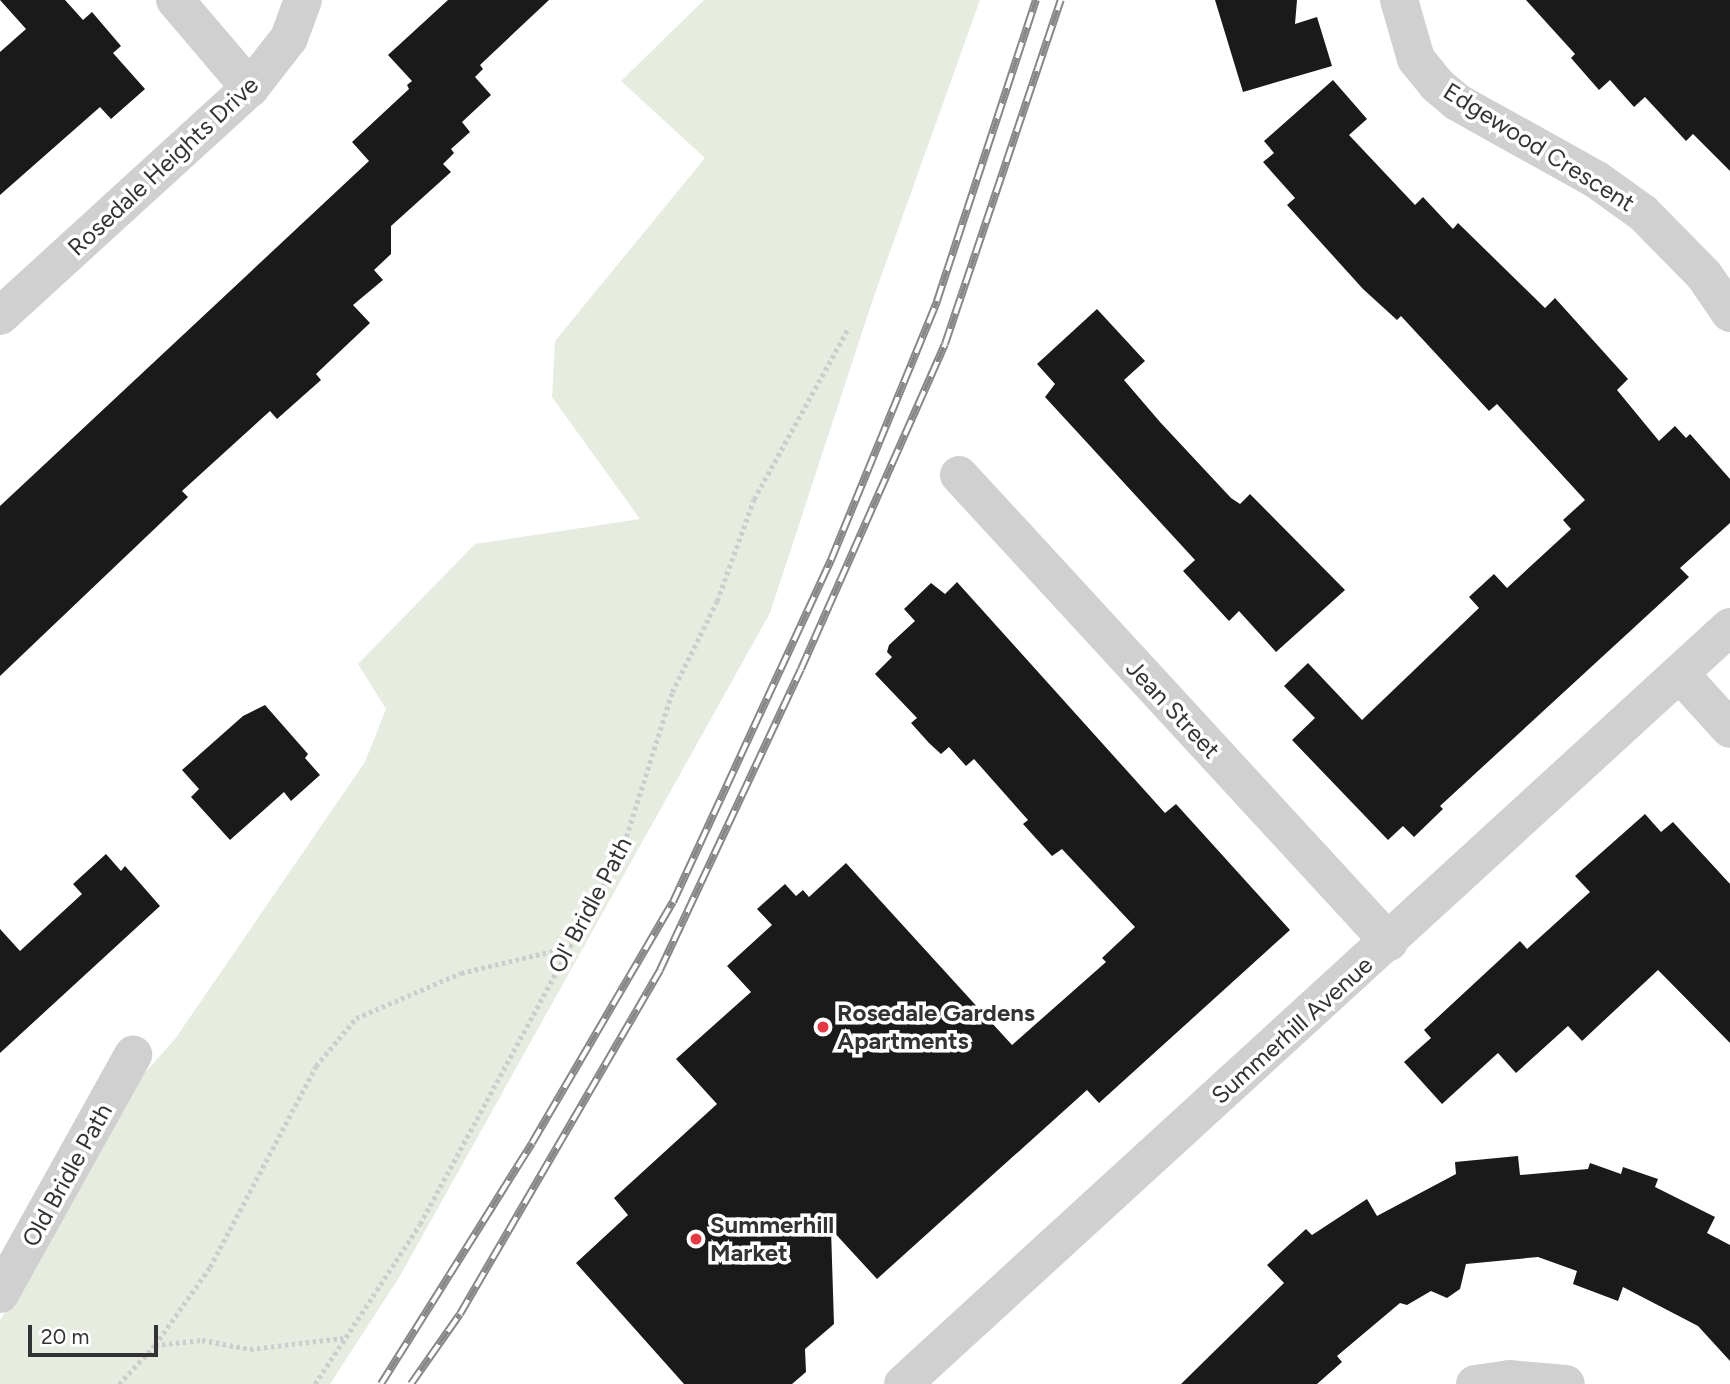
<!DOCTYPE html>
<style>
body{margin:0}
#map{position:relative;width:1730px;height:1384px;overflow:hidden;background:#fff;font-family:Figtree,sans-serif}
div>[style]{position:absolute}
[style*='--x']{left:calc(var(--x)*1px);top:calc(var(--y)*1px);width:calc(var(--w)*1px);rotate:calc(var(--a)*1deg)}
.green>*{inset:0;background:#e6ecdf}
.building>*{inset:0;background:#1a1a1a}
.path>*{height:4.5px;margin-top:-2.25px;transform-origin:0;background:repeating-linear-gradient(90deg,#cdcdcd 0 3.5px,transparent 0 7px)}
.minor>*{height:38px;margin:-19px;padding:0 19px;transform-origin:19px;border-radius:19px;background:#d0d0d0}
.rail>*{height:8px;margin-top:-4px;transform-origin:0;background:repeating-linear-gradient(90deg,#fff 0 16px,#888 0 32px);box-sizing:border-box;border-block:2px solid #888}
.dots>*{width:19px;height:19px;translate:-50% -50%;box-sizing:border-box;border:4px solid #fff;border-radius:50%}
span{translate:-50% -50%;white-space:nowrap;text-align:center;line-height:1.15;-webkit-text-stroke:7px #fff;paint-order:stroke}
.street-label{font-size:24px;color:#333}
.poi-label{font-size:24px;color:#333;font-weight:700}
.left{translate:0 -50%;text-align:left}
.scale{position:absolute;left:28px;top:1325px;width:130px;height:32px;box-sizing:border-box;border:4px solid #333;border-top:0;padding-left:9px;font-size:21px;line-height:24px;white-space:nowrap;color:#333;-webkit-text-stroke:5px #fff;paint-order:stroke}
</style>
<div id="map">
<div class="green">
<div style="clip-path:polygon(704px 0,980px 0,873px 299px,770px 613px,400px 1276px,330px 1384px,0 1384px,0 1320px,38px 1261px,132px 1087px,175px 1039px,365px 762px,386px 709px,358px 664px,475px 544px,640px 519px,552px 397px,555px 341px,705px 158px,621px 81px)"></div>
</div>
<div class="building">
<div style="clip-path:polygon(0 0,65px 0,83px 20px,92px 12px,121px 46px,113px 53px,145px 89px,111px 119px,100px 107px,0 195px,0 52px,26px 29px)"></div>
<div style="clip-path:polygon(448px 0,549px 0,480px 65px,483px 69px,475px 77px,491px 95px,462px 122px,470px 132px,451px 149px,454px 153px,443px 164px,451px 172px,391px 226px,391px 254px,374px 270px,383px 280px,353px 305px,370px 323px,316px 374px,321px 380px,277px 419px,270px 411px,182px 491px,188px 497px,0 676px,0 506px,369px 161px,352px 142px,409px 89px,407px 85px,412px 81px,388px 55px)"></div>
<div style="clip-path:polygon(1215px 0,1297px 0,1295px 24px,1317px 17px,1332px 66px,1243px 92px)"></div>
<div style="clip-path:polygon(1526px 0,1730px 0,1730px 171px,1693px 134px,1686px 141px,1645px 97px,1634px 107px,1610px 80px,1599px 90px,1571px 58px,1575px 54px)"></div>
<div style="clip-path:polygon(1333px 80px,1367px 119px,1349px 135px,1415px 205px,1423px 197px,1453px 229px,1458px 223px,1545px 308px,1555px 298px,1628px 379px,1617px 390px,1659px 441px,1675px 426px,1686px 438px,1690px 434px,1730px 479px,1730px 523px,1680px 568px,1689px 577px,1440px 806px,1443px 809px,1414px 837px,1403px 826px,1388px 840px,1292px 740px,1315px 718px,1284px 686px,1308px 663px,1362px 720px,1479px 608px,1469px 597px,1494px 574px,1507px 588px,1571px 529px,1563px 520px,1585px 500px,1497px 404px,1489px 411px,1401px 316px,1397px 320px,1363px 289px,1287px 205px,1295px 198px,1263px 162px,1274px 153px,1264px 141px)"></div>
<div style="clip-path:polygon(1097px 309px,1145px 361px,1124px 380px,1160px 422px,1231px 498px,1240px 504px,1250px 494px,1345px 590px,1276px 652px,1239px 611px,1229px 621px,1183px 571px,1195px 560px,1045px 397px,1055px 384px,1037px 364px)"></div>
<div style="clip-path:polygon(957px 582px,1165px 813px,1176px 804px,1290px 930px,1099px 1103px,1087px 1090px,877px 1279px,831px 1229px,834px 1324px,805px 1349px,806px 1372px,792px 1384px,684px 1384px,576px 1263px,628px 1215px,614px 1198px,717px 1104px,676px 1059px,751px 992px,727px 966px,772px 925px,757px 909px,785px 884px,796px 896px,803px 890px,809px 897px,846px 863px,1012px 1045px,1106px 962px,1102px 958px,1135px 927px,1062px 849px,1052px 856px,1023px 824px,1028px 820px,974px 759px,966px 766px,949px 747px,941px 754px,929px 743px,911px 723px,917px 718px,875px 674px,892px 657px,887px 652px,889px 645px,915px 621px,904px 609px,931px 583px,945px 594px)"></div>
<div style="clip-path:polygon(265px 705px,308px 754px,305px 758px,320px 775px,291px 801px,284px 792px,230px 840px,191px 797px,199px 789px,182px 770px,243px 716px)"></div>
<div style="clip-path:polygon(1645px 814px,1661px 832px,1673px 822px,1730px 884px,1730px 1043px,1658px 970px,1582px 1041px,1568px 1026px,1516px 1073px,1498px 1053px,1442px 1104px,1404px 1062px,1431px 1038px,1424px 1030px,1520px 941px,1527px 949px,1590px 892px,1575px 876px)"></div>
<div style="clip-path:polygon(106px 854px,121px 871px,125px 866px,160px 906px,0 1053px,0 929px,20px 951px,82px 894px,73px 884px)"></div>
<div style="clip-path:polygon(1518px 1156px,1520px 1175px,1588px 1169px,1590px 1163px,1621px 1174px,1623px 1167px,1658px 1179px,1655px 1187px,1715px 1217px,1707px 1233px,1730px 1245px,1730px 1361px,1698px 1326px,1623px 1287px,1618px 1301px,1573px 1284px,1577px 1271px,1538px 1257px,1466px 1264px,1460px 1289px,1447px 1298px,1431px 1291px,1407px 1305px,1400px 1303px,1337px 1356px,1342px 1362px,1317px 1384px,1181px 1384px,1284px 1283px,1267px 1265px,1306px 1229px,1312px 1235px,1367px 1199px,1377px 1216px,1456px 1174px,1455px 1162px)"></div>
</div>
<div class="path">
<div style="--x:155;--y:1345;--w:95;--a:-54.8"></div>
<div style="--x:210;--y:1267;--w:227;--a:-62.2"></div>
<div style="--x:316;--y:1066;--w:62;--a:-50.2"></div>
<div style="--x:356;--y:1018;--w:114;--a:-23.2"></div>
<div style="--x:461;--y:973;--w:111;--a:-13.5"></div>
<div style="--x:119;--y:1384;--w:53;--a:-47.3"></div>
<div style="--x:155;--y:1345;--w:47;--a:-6.1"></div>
<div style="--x:202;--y:1340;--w:49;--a:10.6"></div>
<div style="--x:250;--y:1349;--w:94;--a:-6.7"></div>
<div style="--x:315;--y:1384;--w:191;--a:-56.7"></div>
<div style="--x:420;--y:1224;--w:425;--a:-61.6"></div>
<div style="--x:622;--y:850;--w:166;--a:-72.4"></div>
<div style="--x:672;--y:692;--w:102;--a:-63.7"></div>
<div style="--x:717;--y:601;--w:109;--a:-70.1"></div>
<div style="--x:754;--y:499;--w:196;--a:-61.1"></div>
</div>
<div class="minor">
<div style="--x:175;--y:0;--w:116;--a:49.6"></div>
<div style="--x:1399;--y:0;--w:61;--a:73.9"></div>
<div style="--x:1416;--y:59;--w:33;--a:51"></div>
<div style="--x:1437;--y:85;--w:26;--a:40"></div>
<div style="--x:1457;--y:102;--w:160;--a:29.1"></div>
<div style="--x:1597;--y:180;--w:57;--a:35.7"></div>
<div style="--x:1643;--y:213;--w:87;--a:45.5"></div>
<div style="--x:1704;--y:275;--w:46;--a:55.6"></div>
<div style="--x:0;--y:316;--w:338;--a:-42.4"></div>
<div style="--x:250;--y:88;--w:63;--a:-52"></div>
<div style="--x:289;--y:38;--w:40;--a:-69.8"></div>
<div style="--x:959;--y:475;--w:635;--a:47.36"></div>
<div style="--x:1680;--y:674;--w:74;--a:47.7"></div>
<div style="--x:0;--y:1294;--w:274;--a:-60.9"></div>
<div style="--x:903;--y:1384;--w:1121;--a:-42.47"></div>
<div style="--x:1475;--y:1384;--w:34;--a:-8"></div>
<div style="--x:1509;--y:1379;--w:57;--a:5"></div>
</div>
<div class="rail">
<div style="--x:381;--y:1384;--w:284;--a:-57.9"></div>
<div style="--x:532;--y:1143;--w:279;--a:-59.7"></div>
<div style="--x:673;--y:902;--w:377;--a:-65.2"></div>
<div style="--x:831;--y:560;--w:280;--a:-67.7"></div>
<div style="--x:937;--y:301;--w:317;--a:-71.8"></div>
<div style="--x:411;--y:1384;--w:85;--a:-55"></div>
<div style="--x:460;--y:1314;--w:398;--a:-59.8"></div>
<div style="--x:660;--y:970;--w:332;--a:-64.9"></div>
<div style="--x:801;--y:669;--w:355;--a:-66.1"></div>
<div style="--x:945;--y:344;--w:363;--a:-71.4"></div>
</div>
<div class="dots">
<div style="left:823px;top:1027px;background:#e63946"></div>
<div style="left:696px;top:1239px;background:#e63946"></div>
</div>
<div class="street-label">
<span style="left:1539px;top:147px;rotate:32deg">Edgewood Crescent</span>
<span style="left:163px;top:166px;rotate:-43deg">Rosedale Heights Drive</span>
<span style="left:1173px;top:709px;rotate:47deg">Jean Street</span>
<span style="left:590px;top:905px;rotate:-62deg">Ol' Bridle Path</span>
<span style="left:1292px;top:1030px;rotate:-42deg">Summerhill Avenue</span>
<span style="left:67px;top:1175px;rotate:-61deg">Old Bridle Path</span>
</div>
<div class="poi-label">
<span class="left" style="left:837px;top:1027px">Rosedale Gardens<br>Apartments</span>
<span class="left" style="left:710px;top:1239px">Summerhill<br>Market</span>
</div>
<div class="scale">20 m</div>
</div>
